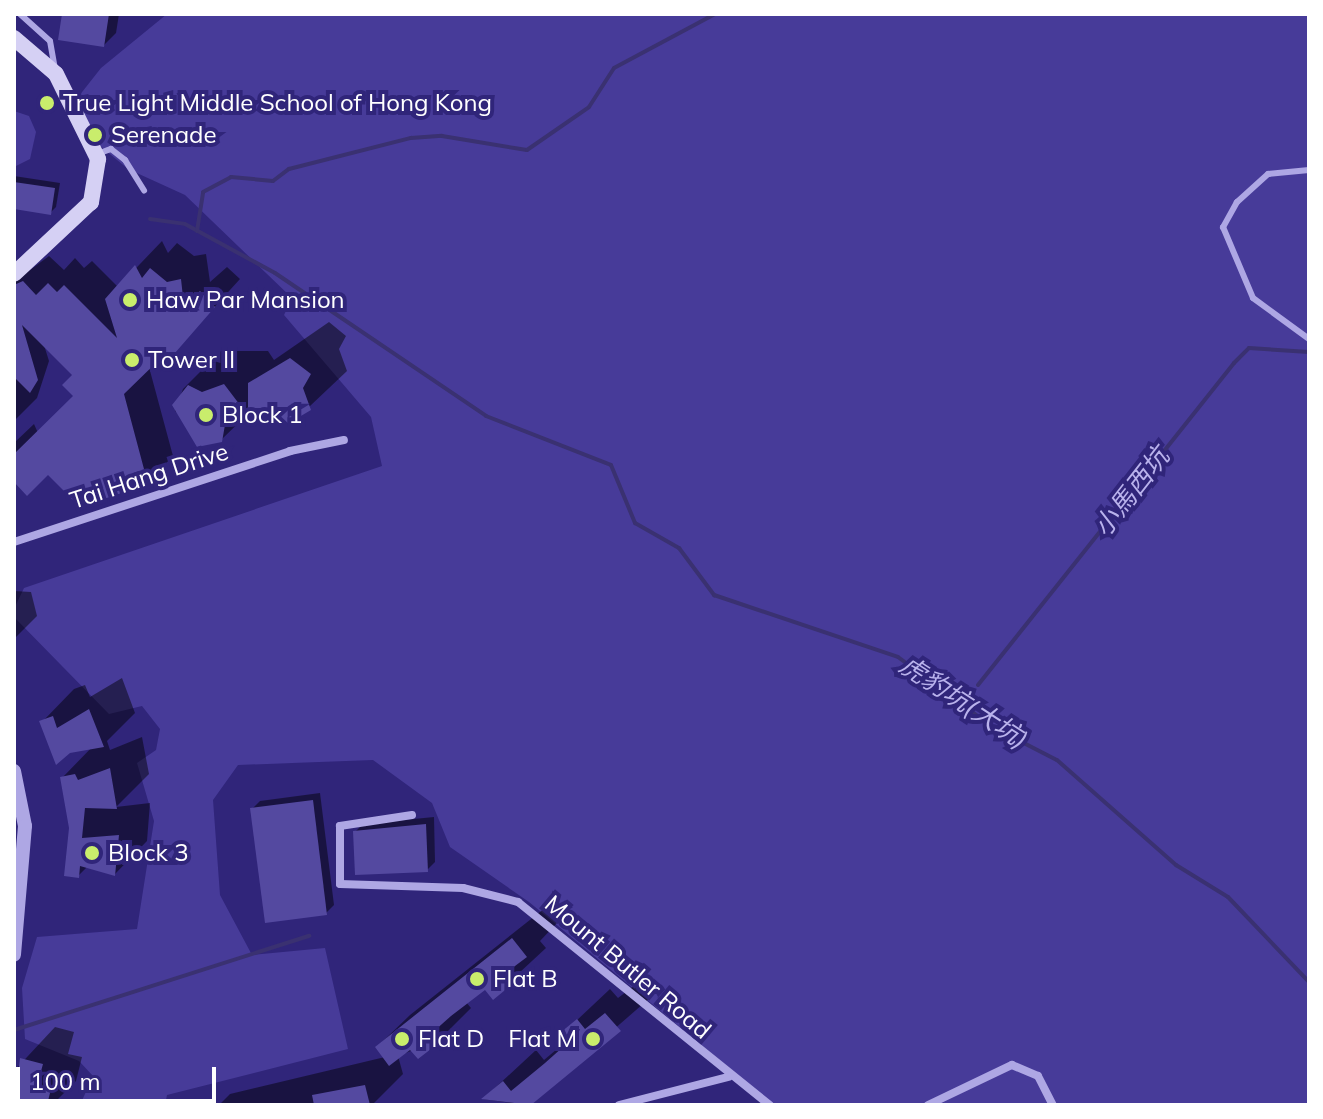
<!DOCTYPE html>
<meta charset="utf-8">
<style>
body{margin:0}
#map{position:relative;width:1323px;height:1119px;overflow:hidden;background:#30257a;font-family:Mulish,"Noto Sans TC",sans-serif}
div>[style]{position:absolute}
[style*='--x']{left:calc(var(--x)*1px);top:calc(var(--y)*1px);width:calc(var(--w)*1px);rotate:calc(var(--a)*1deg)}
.green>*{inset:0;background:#473b99}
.shadow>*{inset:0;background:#0007}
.stream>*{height:4px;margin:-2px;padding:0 2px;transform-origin:2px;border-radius:2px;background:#3a3171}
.building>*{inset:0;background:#5449a0}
.service>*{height:6px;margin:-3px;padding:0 3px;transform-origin:3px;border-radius:3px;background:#aea7e4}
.minor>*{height:8px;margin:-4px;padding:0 4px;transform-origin:4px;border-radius:4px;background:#aea7e4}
.tertiary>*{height:14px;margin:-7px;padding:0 7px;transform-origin:7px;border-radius:7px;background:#aea7e4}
.secondary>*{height:16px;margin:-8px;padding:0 8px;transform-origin:8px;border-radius:8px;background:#d5d0f4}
.dots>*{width:22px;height:22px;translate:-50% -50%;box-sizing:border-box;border:4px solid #30257a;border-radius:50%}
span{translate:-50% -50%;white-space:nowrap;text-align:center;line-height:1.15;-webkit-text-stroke:8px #30257a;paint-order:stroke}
.poi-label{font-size:24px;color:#fff}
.left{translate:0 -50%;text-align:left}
.right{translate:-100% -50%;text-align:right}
.street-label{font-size:24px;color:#fff}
.water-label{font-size:26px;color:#b9b2ec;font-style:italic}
.frame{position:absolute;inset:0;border:16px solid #fff;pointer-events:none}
.scale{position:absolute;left:16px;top:1067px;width:200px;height:36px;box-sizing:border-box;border:4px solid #fff;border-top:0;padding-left:10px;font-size:24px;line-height:28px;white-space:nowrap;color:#fff;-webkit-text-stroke:6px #30257a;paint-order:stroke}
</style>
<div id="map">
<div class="green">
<div style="clip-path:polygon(167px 14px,1309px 14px,1309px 1105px,774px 1105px,529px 902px,450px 847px,432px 803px,373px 760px,238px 765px,213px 800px,220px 895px,252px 955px,325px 948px,348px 1049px,167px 1095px,165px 1105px,80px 1105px,93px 1076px,79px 1061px,25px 1039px,22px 988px,37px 937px,137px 929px,154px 821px,137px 763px,156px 750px,160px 729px,142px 706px,109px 714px,14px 617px,14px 609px,24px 588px,382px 466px,371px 417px,284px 315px,292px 298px,185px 195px,128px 169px,99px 145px,75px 101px,101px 68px)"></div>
<div style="clip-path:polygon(14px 111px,29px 116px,36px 132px,30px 159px,14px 167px)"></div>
</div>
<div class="shadow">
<div style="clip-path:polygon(64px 14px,119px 14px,116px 33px,104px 45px)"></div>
<div style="clip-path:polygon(14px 176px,60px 183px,56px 207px,50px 213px,14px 207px)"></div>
<div style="clip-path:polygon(162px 241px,168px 253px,177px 243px,194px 256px,206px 254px,210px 282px,227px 267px,240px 279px,168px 358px,163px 353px,149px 367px,173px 456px,147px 483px,48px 472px,14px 481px,14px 443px,34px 424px,38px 433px,76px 395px,75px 375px,44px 345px,49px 361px,37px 398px,14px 421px,14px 282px,49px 256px,64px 270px,75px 258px,84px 268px,92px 261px,118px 287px)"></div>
<div style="clip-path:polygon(329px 322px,346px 336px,339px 349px,347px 371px,291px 424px,277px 410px,255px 407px,221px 440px,175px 411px,183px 389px,221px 351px,268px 351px,274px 360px)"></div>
<div style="clip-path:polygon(14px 591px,31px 592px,37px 616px,14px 639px)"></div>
<div style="clip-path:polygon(122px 678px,135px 713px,107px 741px,110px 750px,142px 737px,149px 774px,116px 807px,150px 803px,147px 841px,115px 874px,88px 866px,78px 876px,62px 778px,95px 744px,42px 722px,74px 689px,85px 685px,90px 697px)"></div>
<div style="clip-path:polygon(320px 793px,334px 905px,326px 913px,252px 809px,260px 801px)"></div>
<div style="clip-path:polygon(434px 817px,435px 862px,427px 870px,355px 832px,363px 824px)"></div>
<div style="clip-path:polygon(545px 908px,557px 923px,540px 941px,546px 948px,493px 997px,485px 987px,466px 1002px,471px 1008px,439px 1040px,398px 1056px,403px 1074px,372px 1105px,219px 1105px,230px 1094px,385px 1057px,377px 1047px,410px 1015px)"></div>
<div style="clip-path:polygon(639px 982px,651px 997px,527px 1105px,483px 1099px,536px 1050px,544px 1060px,563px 1044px,558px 1038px,610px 989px,618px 998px)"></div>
<div style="clip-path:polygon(55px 1027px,74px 1032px,68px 1054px,82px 1057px,76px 1081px,52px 1105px,14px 1105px,14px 1071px)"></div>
</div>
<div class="stream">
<div style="--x:150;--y:219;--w:35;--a:8"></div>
<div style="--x:185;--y:224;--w:102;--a:28.6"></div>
<div style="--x:275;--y:273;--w:255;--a:34.1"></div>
<div style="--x:486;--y:416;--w:134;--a:21.4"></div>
<div style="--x:611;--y:465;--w:63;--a:67.5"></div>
<div style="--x:635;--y:523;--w:51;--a:29.6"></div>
<div style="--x:679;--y:548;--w:59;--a:53.3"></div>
<div style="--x:714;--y:595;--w:194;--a:18.6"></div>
<div style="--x:898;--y:657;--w:116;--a:36.6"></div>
<div style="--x:991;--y:726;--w:74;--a:27.3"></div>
<div style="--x:1057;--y:760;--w:159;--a:41.4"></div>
<div style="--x:1176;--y:865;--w:61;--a:31.6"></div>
<div style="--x:1228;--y:897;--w:117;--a:46.4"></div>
<div style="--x:197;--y:231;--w:39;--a:-81"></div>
<div style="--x:203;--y:192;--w:32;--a:-28"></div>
<div style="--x:231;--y:177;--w:42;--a:5.4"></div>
<div style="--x:273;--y:181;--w:20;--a:-37"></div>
<div style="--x:289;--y:169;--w:126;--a:-14.3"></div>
<div style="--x:411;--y:138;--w:31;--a:-4"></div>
<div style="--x:442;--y:136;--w:86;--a:9.4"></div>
<div style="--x:527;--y:150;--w:75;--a:-34.7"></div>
<div style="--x:589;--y:107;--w:46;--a:-57.3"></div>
<div style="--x:614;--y:68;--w:115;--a:-28.1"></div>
<div style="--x:978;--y:685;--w:411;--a:-51.5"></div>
<div style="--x:1234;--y:363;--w:21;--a:-45"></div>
<div style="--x:1249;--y:348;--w:60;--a:3.8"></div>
<div style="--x:14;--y:1030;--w:310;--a:-17.7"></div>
</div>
<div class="building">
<div style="clip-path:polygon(62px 14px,109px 14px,104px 47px,58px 40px)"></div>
<div style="clip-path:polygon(14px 182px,55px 188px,51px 215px,14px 209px)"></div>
<div style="clip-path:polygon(135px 265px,142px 278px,150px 268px,167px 282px,181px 279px,184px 306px,200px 291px,215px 307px,168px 361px,163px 356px,124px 394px,148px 484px,80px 507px,48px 475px,27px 496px,14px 482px,14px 454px,73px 396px,62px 385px,72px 375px,22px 325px,38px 380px,30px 393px,14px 377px,14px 285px,23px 281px,36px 295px,48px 283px,57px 292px,64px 285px,117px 338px,105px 299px)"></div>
<div style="clip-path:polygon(290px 358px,311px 374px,303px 388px,311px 410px,284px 426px,268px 408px,248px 408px,248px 383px)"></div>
<div style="clip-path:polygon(224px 384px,243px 409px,226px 419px,222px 442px,197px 447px,172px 405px,188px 385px,202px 392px)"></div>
<div style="clip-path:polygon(89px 709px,104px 747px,70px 753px,56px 765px,39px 721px,53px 716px,57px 728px)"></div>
<div style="clip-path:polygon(110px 768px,117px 809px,85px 808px,82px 838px,119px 835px,115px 876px,80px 866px,79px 878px,64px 876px,69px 828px,60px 777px,75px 774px,78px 780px)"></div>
<div style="clip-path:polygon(313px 800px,327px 915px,265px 923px,250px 808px)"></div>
<div style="clip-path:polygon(426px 824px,428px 872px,355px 875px,353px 831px)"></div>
<div style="clip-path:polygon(512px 938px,527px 957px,507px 972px,515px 982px,493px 1000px,485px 990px,451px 1016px,433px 1032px,440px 1042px,418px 1059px,410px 1050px,389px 1066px,375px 1047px)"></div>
<div style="clip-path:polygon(605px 1013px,621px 1031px,531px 1105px,481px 1099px,503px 1081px,511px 1091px,545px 1063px,563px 1047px,555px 1037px,577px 1019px,585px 1029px)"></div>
<div style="clip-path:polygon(20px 1058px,43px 1064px,37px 1086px,51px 1089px,47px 1105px,14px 1105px)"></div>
<div style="clip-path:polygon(365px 1085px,370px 1105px,314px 1105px,312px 1095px)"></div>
</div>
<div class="service">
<div style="--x:20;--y:14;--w:40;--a:42"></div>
<div style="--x:50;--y:41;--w:27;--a:80"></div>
<div style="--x:97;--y:154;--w:15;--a:-20"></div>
<div style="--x:111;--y:149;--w:18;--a:38"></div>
<div style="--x:125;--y:160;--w:36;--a:58"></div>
<div style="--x:1309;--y:170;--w:41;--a:174.4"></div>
<div style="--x:1268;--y:174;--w:42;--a:137.9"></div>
<div style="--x:1237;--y:202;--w:29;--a:119"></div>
<div style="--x:1223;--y:227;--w:77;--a:67.1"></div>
<div style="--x:1253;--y:298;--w:69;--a:36.2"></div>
</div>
<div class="minor">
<div style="--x:14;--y:542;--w:291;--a:-18.2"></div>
<div style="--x:290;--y:451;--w:55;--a:-11.5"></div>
<div style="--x:412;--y:815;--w:73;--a:171.3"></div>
<div style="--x:340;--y:826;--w:58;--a:90"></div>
<div style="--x:340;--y:884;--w:123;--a:1.9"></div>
<div style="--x:463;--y:888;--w:57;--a:14.3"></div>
<div style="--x:518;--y:902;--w:324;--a:38.9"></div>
<div style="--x:619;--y:1105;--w:113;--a:-14.4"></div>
<div style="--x:928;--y:1105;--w:93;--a:-25.5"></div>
<div style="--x:1012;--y:1065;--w:28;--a:23"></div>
<div style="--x:1038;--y:1076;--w:33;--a:63"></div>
</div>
<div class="tertiary">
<div style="--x:14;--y:771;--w:56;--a:78.7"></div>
<div style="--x:25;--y:826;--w:129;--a:94.9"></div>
</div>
<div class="secondary">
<div style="--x:14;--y:38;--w:55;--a:40.6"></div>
<div style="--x:56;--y:74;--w:95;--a:63.7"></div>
<div style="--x:98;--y:159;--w:44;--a:99.2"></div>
<div style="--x:91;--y:202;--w:105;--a:136.9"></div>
</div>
<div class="dots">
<div style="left:47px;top:103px;background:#c9ed6c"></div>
<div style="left:95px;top:135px;background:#c9ed6c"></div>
<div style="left:130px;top:300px;background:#c9ed6c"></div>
<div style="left:132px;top:360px;background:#c9ed6c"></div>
<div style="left:206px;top:415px;background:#c9ed6c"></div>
<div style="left:92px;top:853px;background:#c9ed6c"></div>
<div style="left:477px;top:979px;background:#c9ed6c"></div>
<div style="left:402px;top:1039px;background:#c9ed6c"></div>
<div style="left:593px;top:1039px;background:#c9ed6c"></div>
</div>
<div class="poi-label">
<span class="left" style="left:63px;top:103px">True Light Middle School of Hong Kong</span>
<span class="left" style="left:111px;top:135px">Serenade</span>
<span class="left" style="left:146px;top:300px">Haw Par Mansion</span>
<span class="left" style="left:148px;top:360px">Tower II</span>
<span class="left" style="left:222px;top:415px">Block 1</span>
<span class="left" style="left:108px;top:853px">Block 3</span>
<span class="left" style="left:493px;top:979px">Flat B</span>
<span class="left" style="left:418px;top:1039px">Flat D</span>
<span class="right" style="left:577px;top:1039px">Flat M</span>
</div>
<div class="street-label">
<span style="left:149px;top:476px;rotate:-18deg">Tai Hang Drive</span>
<span style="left:628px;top:967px;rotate:40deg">Mount Butler Road</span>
</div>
<div class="water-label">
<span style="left:1131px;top:492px;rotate:-52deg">小馬西坑</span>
<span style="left:964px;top:702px;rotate:33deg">虎豹坑(大坑)</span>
</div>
<div class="frame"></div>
<div class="scale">100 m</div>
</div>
